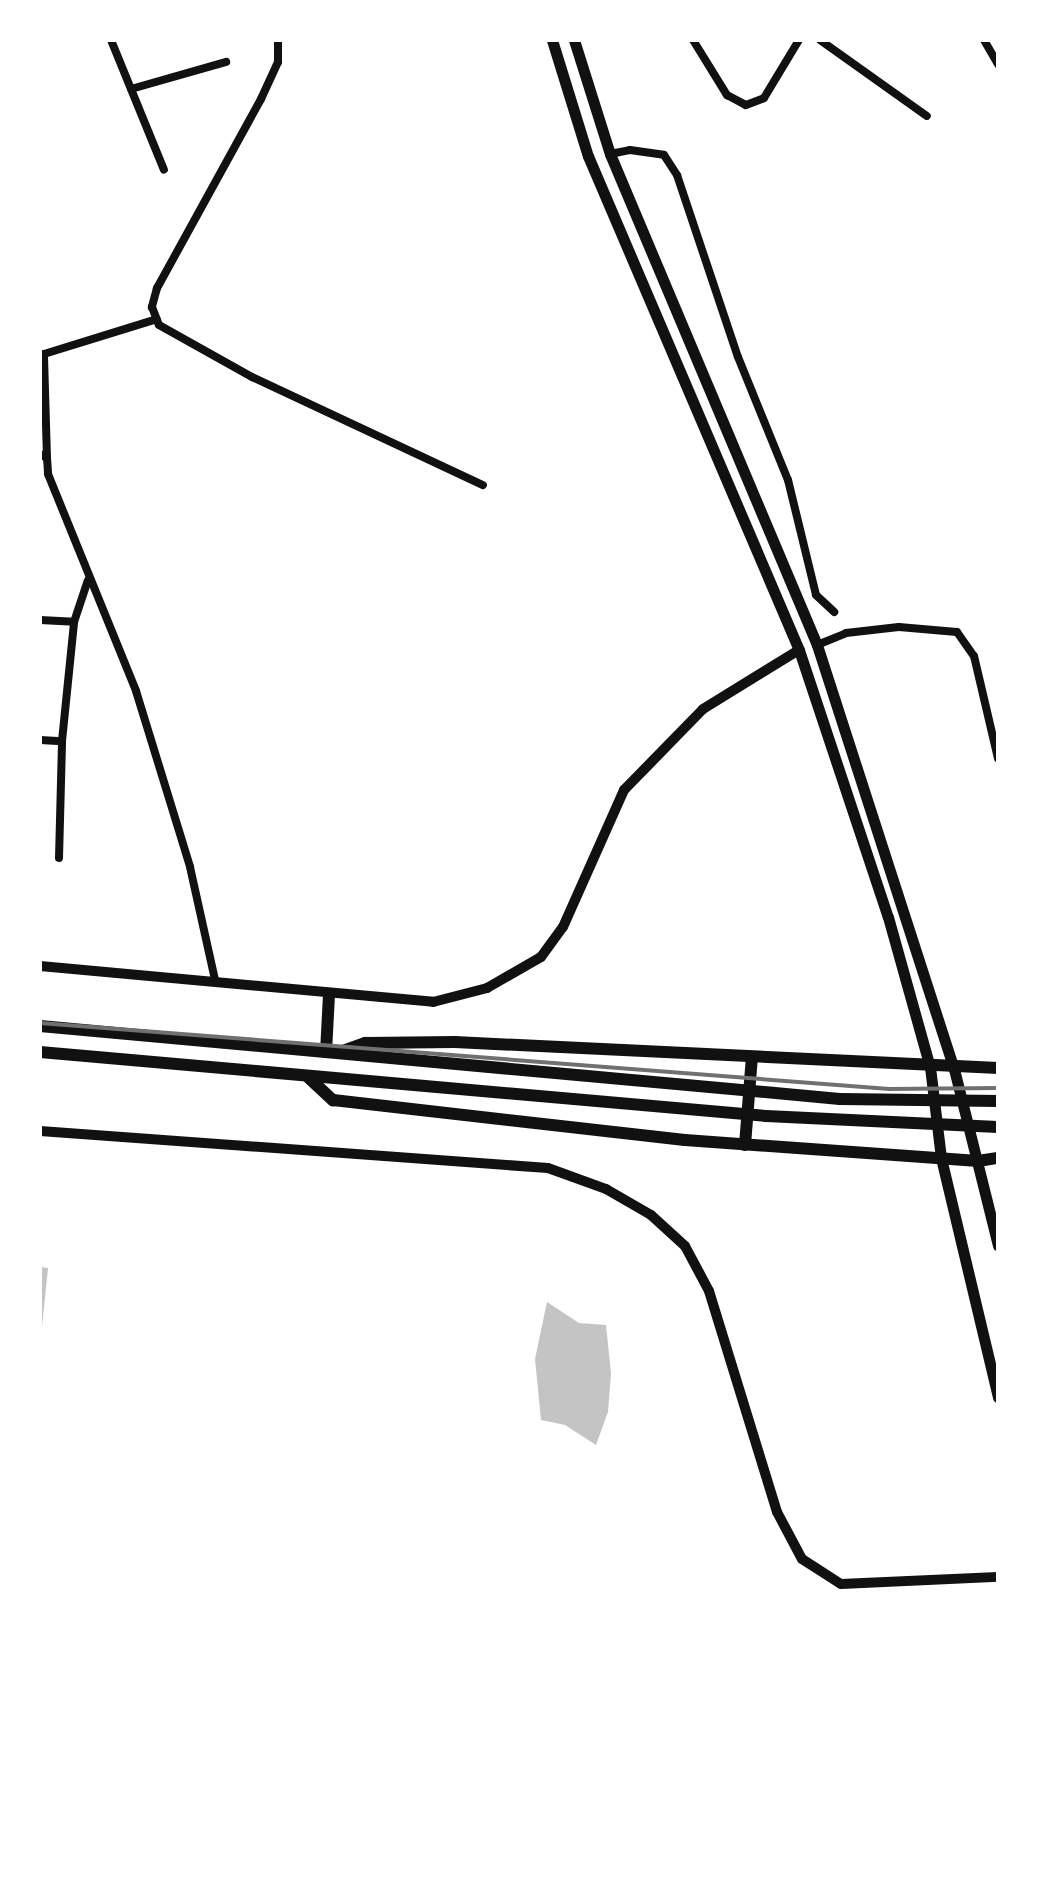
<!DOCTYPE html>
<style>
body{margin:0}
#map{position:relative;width:1038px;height:1895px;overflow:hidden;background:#fff;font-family:Lato,sans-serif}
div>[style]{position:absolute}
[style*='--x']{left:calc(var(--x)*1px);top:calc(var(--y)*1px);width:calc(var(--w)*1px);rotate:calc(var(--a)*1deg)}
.building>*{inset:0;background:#c4c4c4}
.minor>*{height:8px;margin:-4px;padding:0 4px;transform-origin:4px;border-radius:4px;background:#111}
.tertiary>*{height:10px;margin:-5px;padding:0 5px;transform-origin:5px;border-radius:5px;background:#111}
.secondary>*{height:11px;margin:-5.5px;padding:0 5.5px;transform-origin:5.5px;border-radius:5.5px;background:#111}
.trunk>*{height:12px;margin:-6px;padding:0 6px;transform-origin:6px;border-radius:6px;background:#111}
.rail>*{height:4px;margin:-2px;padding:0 2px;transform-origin:2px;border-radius:2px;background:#707070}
span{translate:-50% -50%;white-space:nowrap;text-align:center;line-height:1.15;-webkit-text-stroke:8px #fff;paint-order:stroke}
.frame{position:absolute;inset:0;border:42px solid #fff;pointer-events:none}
</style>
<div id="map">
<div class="building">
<div style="clip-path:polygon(40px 1267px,48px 1268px,42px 1327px,40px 1327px)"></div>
<div style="clip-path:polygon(547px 1302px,579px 1323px,606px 1325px,611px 1373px,608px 1412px,596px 1445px,565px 1425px,541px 1420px,535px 1359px)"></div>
</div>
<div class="minor">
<div style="--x:111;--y:40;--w:140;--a:67.8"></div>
<div style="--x:278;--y:40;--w:22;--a:90"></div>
<div style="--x:278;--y:62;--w:41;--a:114.7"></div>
<div style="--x:261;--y:99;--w:216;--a:118.8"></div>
<div style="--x:157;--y:288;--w:20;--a:105"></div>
<div style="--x:152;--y:307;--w:19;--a:69"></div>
<div style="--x:159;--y:325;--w:107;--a:29.2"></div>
<div style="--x:252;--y:377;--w:255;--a:25.1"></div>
<div style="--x:693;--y:40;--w:65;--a:58.3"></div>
<div style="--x:727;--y:95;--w:21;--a:28"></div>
<div style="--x:746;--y:105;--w:19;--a:-21"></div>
<div style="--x:764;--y:98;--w:68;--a:-58.9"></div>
<div style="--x:820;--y:40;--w:131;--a:35.4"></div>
<div style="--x:984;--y:40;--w:28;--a:60"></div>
<div style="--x:131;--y:89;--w:99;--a:-15.9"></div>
<div style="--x:610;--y:154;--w:20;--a:-11"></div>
<div style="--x:630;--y:150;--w:34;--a:8"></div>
<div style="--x:664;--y:155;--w:24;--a:57"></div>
<div style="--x:677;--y:175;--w:192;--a:71.5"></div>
<div style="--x:738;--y:357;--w:133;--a:67.9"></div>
<div style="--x:788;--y:480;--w:118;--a:76.3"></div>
<div style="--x:816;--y:595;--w:25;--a:43"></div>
<div style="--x:40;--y:454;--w:8;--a:30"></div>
<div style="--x:47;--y:458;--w:16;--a:86"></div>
<div style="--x:48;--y:474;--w:234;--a:67.9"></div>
<div style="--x:136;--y:691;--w:184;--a:72.9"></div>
<div style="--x:190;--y:867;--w:116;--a:77.5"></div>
<div style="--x:47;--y:458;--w:104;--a:-91.7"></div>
<div style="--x:44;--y:354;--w:118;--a:-17.2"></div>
<div style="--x:40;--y:620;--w:34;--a:3"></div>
<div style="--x:817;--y:645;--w:31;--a:-22"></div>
<div style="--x:846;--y:633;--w:53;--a:-6.5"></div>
<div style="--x:899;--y:627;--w:58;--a:4.9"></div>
<div style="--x:957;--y:632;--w:29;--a:55"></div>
<div style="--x:974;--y:656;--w:105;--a:76.8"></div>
<div style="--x:40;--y:740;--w:22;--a:3"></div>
<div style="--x:59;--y:858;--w:117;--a:-88.5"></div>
<div style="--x:62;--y:741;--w:120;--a:-84.2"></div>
<div style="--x:74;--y:622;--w:44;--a:-71.6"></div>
</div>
<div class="tertiary">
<div style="--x:40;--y:966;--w:395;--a:5.2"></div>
<div style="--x:433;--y:1002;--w:56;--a:-14.5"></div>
<div style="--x:487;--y:988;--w:62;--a:-29.9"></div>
<div style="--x:541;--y:957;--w:37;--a:-54"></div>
<div style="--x:563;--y:927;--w:150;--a:-66"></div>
<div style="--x:624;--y:790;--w:113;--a:-45.7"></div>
<div style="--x:703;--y:709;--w:113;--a:-31.6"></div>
<div style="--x:40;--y:1131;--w:509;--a:4.17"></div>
<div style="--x:548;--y:1168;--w:62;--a:19.9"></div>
<div style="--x:606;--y:1189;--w:52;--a:30"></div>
<div style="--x:651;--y:1215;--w:46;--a:42.4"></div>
<div style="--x:685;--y:1246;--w:51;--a:61.9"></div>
<div style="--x:709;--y:1291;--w:231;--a:72.9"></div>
<div style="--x:777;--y:1512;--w:53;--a:62"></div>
<div style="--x:802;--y:1559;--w:46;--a:32.7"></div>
<div style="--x:841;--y:1584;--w:157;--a:-2.6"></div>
</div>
<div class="secondary">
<div style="--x:552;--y:40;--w:121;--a:72.8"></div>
<div style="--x:588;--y:156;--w:537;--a:66.87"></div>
<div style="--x:799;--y:650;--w:281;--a:71.6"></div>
<div style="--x:888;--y:917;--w:156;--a:74.4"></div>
<div style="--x:930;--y:1067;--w:92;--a:83.1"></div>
<div style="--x:941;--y:1158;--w:246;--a:76.6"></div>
<div style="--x:574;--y:40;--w:120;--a:72.5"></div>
<div style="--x:610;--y:154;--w:533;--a:67.14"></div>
<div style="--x:817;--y:645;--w:446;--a:72.1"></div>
<div style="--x:954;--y:1069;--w:182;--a:76"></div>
</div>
<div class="trunk">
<div style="--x:40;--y:1026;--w:803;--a:5.21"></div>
<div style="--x:840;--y:1099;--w:158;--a:0.7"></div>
<div style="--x:40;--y:1052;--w:729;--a:5.04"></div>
<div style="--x:766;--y:1116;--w:232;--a:2.7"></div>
<div style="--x:326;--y:1052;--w:58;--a:-87"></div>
<div style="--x:340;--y:1052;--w:27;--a:-20"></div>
<div style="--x:365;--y:1043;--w:90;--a:-0.6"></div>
<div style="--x:455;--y:1042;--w:544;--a:2.74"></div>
<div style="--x:309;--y:1078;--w:33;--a:43"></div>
<div style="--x:333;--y:1100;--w:354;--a:6.5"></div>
<div style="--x:685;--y:1140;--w:294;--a:4.1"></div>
<div style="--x:978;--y:1161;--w:20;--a:-9"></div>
<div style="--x:745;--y:1145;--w:88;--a:-85.5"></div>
</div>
<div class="rail">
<div style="--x:40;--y:1023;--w:852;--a:4.45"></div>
<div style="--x:889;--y:1089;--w:109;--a:-0.5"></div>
</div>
<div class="frame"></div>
</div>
